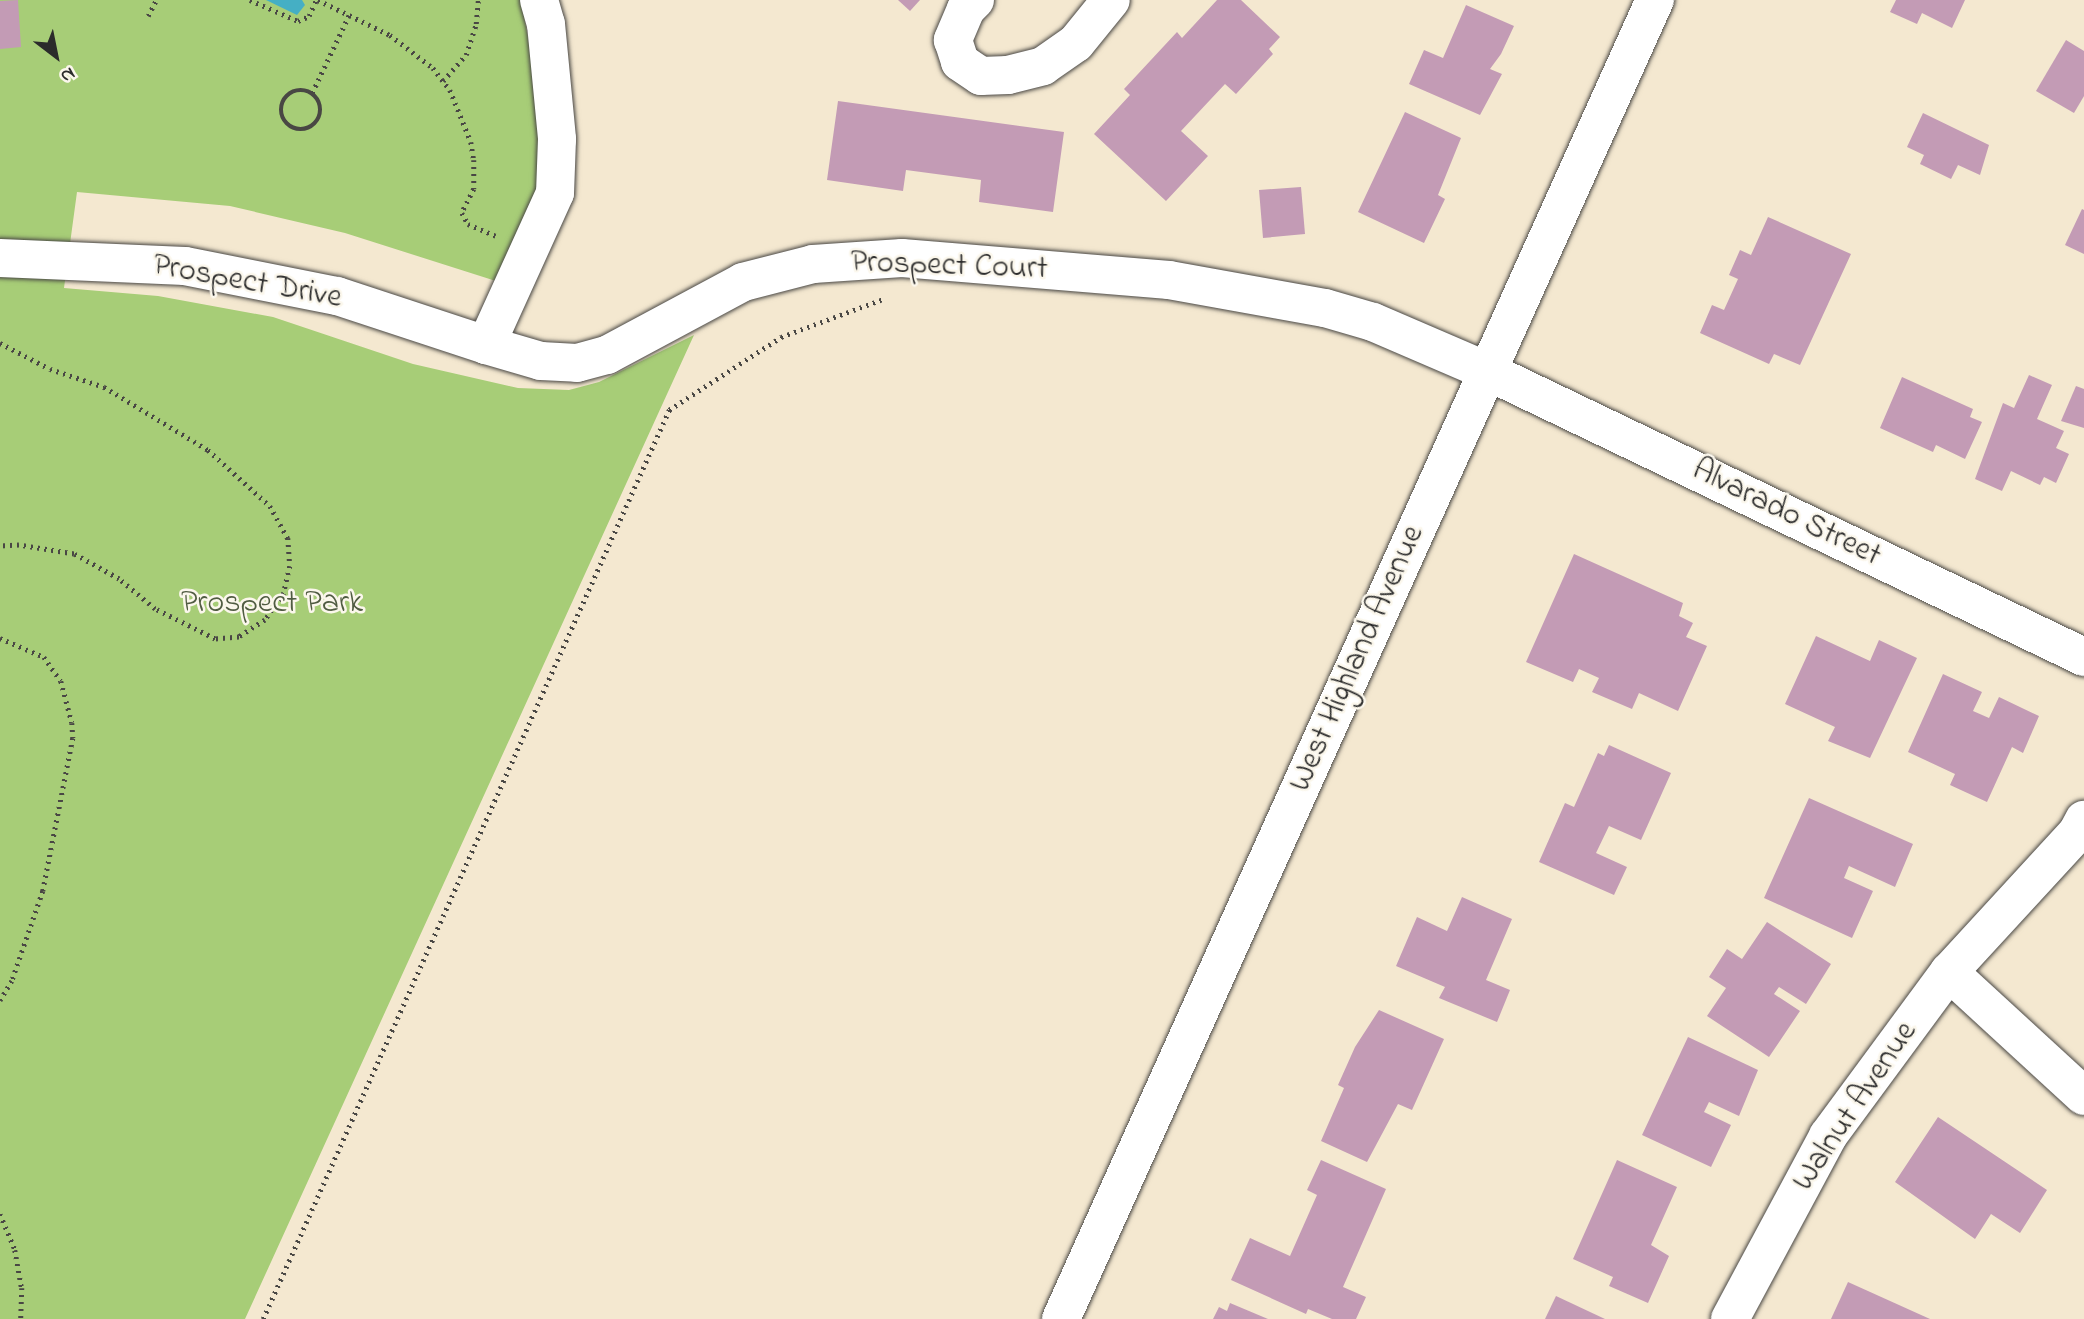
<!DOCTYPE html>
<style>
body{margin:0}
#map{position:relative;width:2084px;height:1319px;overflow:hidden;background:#f4e8d0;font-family:"Indie Flower",sans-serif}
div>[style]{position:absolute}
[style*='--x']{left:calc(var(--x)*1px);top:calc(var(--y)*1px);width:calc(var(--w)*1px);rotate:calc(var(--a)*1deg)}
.green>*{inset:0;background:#a7cd77}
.water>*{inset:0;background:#45afc4}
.building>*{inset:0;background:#c39bb5}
.path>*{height:4.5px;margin-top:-2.25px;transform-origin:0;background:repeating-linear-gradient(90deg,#494744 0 2px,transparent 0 7px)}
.path>.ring{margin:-2.25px;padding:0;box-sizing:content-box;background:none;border:4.5px solid #494744;border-radius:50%}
.roads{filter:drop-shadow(0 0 2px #494744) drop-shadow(0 0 2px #494744)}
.minor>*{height:38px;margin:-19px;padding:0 19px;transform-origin:19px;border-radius:19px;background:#fff}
span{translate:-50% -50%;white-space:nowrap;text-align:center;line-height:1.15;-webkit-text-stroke:5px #fbf7ec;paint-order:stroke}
.street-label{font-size:32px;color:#2b2b2b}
.park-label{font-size:32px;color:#505c42}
.north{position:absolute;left:21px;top:21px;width:70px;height:70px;-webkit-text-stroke:5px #fbf7ec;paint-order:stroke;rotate:148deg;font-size:19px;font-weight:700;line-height:28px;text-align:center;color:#2b2b2b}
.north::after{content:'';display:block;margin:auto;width:24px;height:32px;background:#2b2b2b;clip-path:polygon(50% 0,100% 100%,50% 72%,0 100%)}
</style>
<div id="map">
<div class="green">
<div style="clip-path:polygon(0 0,521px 0,537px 87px,541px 198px,499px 282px,345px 233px,230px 206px,77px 192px,64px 288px,158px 296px,273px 317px,413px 364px,518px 388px,569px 390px,599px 382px,694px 335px,245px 1319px,0 1319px)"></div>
</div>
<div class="water">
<div style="clip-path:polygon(266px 0,302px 0,305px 5px,297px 15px)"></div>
</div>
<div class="building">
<div style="clip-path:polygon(18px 0,21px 47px,0 49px,0 1px)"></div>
<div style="clip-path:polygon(898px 0,920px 0,910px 11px)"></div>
<div style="clip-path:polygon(1217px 0,1241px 0,1280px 37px,1269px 49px,1273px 54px,1236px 94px,1225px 84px,1181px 131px,1208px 156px,1166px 201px,1094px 134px,1130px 95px,1124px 89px,1177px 32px,1182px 38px)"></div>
<div style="clip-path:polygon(1896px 0,1965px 0,1952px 28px,1922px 13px,1917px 24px,1890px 12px)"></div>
<div style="clip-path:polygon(1466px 5px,1514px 26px,1501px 54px,1490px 69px,1502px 74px,1480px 115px,1409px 84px,1424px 50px,1443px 58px)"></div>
<div style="clip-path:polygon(2066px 40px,2084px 51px,2084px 96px,2074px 113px,2036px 91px)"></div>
<div style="clip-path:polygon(838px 101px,1064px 132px,1053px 212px,979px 202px,981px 180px,906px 170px,903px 191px,827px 180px)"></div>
<div style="clip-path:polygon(1405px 112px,1461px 138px,1438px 195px,1445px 199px,1424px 243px,1358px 212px)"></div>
<div style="clip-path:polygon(1923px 113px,1989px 145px,1980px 175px,1958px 165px,1951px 179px,1920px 164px,1924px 155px,1907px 147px)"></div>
<div style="clip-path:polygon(1301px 187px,1305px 234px,1263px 238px,1259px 190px)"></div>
<div style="clip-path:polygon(2082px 209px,2084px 210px,2084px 254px,2065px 245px)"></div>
<div style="clip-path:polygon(1768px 217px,1851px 254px,1800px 365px,1774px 354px,1769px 364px,1700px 333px,1712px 305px,1724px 310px,1738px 279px,1729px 275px,1740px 250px,1751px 255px)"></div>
<div style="clip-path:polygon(2029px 375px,2052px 385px,2037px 419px,2064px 431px,2056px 448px,2069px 454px,2056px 483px,2044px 477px,2040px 485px,2011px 471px,2002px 491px,1975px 479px,2003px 403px,2014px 408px)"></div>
<div style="clip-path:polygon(1902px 377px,1973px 409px,1970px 417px,1982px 422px,1965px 459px,1936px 445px,1933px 452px,1880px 428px)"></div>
<div style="clip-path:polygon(2076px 386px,2084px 389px,2084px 428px,2061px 421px)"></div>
<div style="clip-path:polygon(1574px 554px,1683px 603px,1679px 616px,1693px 623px,1686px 637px,1707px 646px,1678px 711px,1639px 693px,1632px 709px,1592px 692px,1599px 678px,1579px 669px,1573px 682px,1526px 662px)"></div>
<div style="clip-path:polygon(1816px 636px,1870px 661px,1879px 640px,1917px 658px,1870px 758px,1828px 741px,1835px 727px,1785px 704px)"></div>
<div style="clip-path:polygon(1943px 674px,1982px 692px,1973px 711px,1989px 718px,1999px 697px,2039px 716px,2023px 753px,2012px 747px,1987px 802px,1950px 785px,1955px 774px,1908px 752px)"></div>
<div style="clip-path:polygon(1609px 745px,1671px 773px,1641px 840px,1609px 826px,1596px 853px,1627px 867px,1614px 895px,1539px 862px,1565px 803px,1574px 807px,1598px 753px,1604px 756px)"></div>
<div style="clip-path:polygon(1809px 798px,1913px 844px,1895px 887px,1849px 866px,1844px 878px,1873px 891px,1852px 938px,1764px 898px)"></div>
<div style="clip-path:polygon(1462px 897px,1512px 919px,1486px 980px,1510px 990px,1497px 1022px,1439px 998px,1445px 987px,1396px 966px,1417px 917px,1447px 931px)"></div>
<div style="clip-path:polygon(1767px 922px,1831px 964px,1806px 1004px,1779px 987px,1774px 994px,1800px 1011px,1769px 1057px,1707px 1016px,1726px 988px,1709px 977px,1727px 949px,1742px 959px)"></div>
<div style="clip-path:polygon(1379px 1010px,1444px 1039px,1412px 1110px,1398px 1104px,1367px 1162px,1321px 1141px,1344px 1088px,1338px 1085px,1355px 1047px)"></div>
<div style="clip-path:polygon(1688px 1037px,1758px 1070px,1739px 1116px,1709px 1102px,1704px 1112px,1731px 1125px,1711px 1167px,1642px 1135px)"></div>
<div style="clip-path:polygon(1938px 1117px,2047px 1190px,2020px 1233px,1991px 1214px,1975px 1239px,1895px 1182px)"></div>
<div style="clip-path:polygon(1321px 1160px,1386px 1189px,1343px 1287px,1366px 1297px,1356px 1319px,1332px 1319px,1308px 1309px,1306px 1314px,1231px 1280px,1250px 1238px,1290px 1256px,1317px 1195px,1307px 1190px)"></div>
<div style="clip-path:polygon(1617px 1160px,1677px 1187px,1651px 1245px,1669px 1256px,1648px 1303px,1609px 1286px,1613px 1277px,1573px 1259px)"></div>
<div style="clip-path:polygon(1848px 1282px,1930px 1319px,1831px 1319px)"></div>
<div style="clip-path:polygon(1556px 1296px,1605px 1319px,1545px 1319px)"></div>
<div style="clip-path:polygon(1230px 1303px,1268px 1319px,1213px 1319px,1219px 1307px,1227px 1311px)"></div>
</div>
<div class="path">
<div style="--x:250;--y:0;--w:52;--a:23.6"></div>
<div style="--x:298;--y:21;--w:12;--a:-24"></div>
<div style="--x:309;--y:16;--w:17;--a:-66"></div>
<div style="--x:318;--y:0;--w:80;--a:25.9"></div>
<div style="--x:390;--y:35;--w:54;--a:37.5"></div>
<div style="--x:433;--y:68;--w:28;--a:52"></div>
<div style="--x:450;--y:90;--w:56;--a:68"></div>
<div style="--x:471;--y:142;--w:18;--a:81"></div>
<div style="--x:474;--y:160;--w:29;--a:90"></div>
<div style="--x:474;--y:189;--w:27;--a:117"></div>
<div style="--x:462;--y:213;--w:13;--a:61"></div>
<div style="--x:468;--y:224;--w:30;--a:23"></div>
<div style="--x:148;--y:16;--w:18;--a:-63"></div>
<div style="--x:443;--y:81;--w:35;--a:-49"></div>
<div style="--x:466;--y:55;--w:33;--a:-72"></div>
<div style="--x:476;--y:24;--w:24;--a:-85"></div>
<div class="ring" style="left:281px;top:90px;width:35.5px;height:35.5px"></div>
<div style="--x:312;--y:93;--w:86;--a:-64.6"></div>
<div style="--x:0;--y:343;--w:56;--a:27.5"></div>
<div style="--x:50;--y:369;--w:57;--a:18.4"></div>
<div style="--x:104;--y:387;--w:122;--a:31.2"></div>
<div style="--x:208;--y:450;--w:84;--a:42.1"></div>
<div style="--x:270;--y:506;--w:37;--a:61"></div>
<div style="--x:288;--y:538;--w:28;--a:86"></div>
<div style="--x:290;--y:566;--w:28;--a:103"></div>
<div style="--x:284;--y:593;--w:33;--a:125"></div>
<div style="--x:265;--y:620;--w:31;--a:147"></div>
<div style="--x:239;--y:637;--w:24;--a:175"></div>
<div style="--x:215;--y:639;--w:67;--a:-153.4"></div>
<div style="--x:155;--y:609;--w:47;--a:-140.2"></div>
<div style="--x:119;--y:579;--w:51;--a:-150.9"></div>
<div style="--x:74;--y:554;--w:56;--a:-170.7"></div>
<div style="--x:19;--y:545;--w:19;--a:177"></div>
<div style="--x:0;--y:638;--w:48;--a:23.4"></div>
<div style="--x:44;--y:657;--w:29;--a:55"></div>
<div style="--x:61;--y:681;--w:43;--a:75.3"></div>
<div style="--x:72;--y:723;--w:15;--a:86"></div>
<div style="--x:73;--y:738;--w:156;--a:101.1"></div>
<div style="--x:43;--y:891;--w:95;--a:109"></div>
<div style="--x:12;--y:981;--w:23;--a:121"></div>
<div style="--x:0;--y:1214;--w:39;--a:67"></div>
<div style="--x:15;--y:1250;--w:39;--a:80"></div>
<div style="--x:22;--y:1288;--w:31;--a:92"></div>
<div style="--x:263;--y:1319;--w:996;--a:-65.93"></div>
<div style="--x:669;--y:410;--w:134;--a:-33.1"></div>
<div style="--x:781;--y:337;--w:109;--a:-20.4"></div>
</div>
<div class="roads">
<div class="minor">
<div style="--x:539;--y:0;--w:25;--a:74"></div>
<div style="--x:546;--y:24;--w:116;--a:84.5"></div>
<div style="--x:557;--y:139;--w:54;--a:92.1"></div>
<div style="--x:555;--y:193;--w:167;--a:114.4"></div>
<div style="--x:486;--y:345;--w:57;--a:16.2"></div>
<div style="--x:541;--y:361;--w:36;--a:3"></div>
<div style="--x:577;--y:363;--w:31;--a:-15"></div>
<div style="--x:607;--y:355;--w:154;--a:-28.2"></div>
<div style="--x:743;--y:282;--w:72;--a:-14.4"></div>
<div style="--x:813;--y:264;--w:89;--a:-3.9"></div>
<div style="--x:902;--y:258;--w:268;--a:4.7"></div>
<div style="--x:1169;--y:280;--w:158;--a:10.2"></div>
<div style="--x:1325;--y:308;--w:50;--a:16.3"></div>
<div style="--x:1373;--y:322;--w:124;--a:23.3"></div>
<div style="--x:1487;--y:371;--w:662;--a:25.6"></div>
<div style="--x:975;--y:0;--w:13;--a:135"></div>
<div style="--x:966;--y:9;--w:34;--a:113"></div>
<div style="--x:953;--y:40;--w:23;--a:72"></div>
<div style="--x:960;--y:62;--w:25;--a:34"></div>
<div style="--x:981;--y:76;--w:27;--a:-2"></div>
<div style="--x:1008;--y:75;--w:36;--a:-14"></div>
<div style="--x:1043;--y:66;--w:40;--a:-34.9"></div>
<div style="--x:1076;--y:43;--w:55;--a:-50.9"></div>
<div style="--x:0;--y:258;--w:185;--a:2.5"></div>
<div style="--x:185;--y:266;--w:155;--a:11.2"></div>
<div style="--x:337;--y:296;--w:157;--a:18.2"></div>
<div style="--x:1949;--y:972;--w:183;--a:42.6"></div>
<div style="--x:1061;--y:1319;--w:1447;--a:-65.76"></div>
<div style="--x:1730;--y:1319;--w:208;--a:-61.8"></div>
<div style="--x:1828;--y:1136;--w:204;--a:-53.6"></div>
<div style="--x:1949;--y:972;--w:189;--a:-47.4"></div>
<div style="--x:2077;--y:833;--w:15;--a:-62"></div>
</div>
</div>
<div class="street-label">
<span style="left:949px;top:267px;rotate:2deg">Prospect Court</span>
<span style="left:247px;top:283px;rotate:10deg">Prospect Drive</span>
<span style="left:1786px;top:514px;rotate:26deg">Alvarado Street</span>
<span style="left:1358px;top:659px;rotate:-66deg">West Highland Avenue</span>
<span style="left:1856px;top:1107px;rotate:-56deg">Walnut Avenue</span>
</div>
<div class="park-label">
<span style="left:272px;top:604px">Prospect Park</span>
</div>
<div class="north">N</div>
</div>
